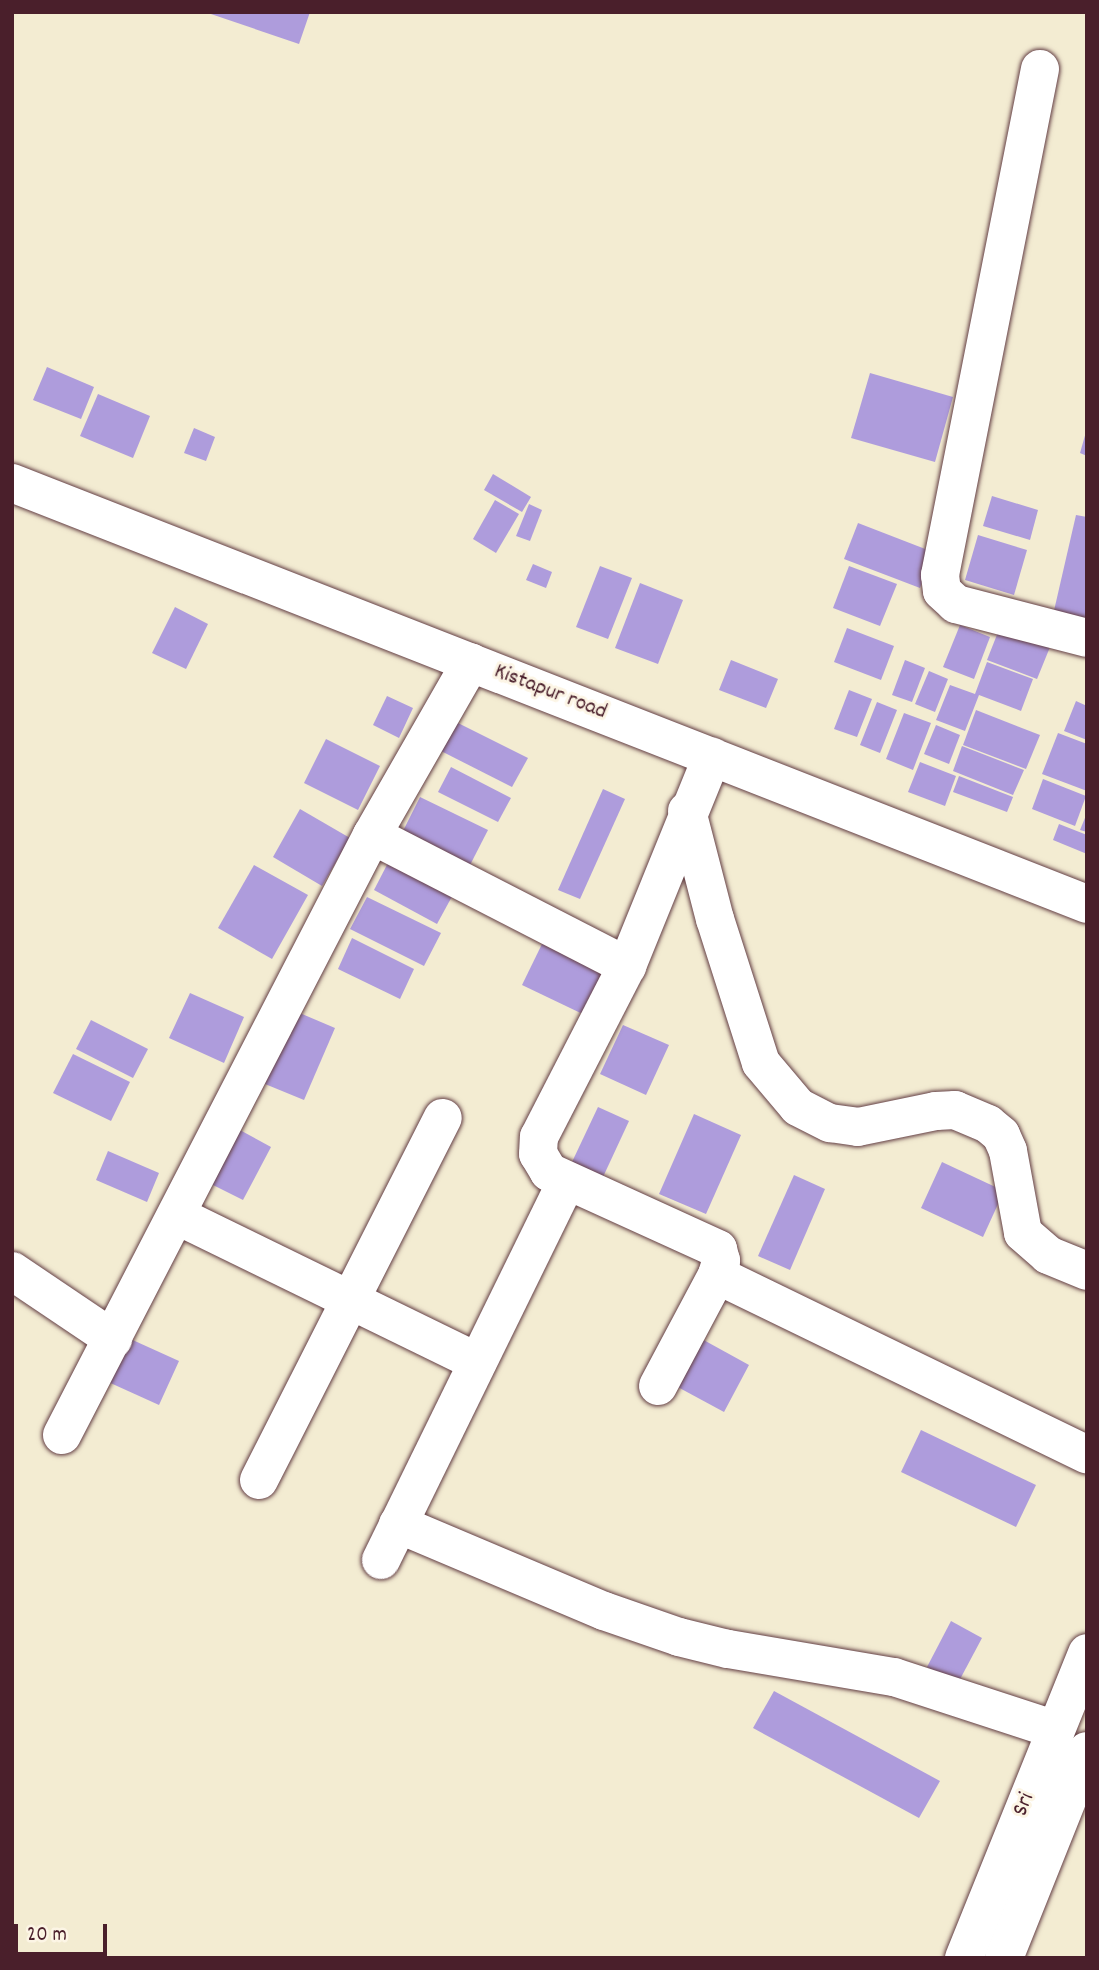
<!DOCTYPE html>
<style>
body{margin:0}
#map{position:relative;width:1099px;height:1970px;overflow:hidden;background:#f3ecd2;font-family:Dekko,sans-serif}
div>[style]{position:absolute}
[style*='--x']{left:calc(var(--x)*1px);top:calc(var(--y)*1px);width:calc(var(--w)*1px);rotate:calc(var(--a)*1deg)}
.building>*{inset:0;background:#ae9cdc}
.roads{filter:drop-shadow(0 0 2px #633e44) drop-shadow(0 0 2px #633e44)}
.minor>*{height:38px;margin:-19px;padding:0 19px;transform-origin:19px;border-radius:19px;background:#fff}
.major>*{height:38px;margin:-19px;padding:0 19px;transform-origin:19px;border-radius:19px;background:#fff}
.highway>*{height:38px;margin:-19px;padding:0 19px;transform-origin:19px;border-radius:19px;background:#fff}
span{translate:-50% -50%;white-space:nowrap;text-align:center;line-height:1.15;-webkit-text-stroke:6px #fcf5e5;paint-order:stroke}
.street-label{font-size:23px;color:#4a1f2b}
.frame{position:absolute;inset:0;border:14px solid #4a1f2b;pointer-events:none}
.scale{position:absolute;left:14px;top:1924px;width:93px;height:32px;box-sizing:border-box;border:4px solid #4a1f2b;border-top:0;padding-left:9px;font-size:21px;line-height:24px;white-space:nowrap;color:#4a1f2b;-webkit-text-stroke:5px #fcf5e5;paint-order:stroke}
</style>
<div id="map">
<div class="building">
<div style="clip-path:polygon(205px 12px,310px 12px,299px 44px)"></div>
<div style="clip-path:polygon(47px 367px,94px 387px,81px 419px,33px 400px)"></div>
<div style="clip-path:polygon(870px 373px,953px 397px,935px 462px,851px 438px)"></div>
<div style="clip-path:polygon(98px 394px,150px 416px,133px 458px,80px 436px)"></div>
<div style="clip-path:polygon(194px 428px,215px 437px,206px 461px,184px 453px)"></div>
<div style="clip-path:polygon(1086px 432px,1087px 432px,1087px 456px,1080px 453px)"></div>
<div style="clip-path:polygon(493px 474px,531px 497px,522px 512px,484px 490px)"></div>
<div style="clip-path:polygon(992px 496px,1038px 510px,1030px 540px,983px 526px)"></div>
<div style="clip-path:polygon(495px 500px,519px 514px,496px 553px,473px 539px)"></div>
<div style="clip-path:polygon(529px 504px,542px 510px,530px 541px,516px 536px)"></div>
<div style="clip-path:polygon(1076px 515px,1087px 517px,1087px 623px,1053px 615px)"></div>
<div style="clip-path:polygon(858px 523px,933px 552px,920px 588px,844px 559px)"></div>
<div style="clip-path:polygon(978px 535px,1027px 550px,1014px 595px,965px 580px)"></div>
<div style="clip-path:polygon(533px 564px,552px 572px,546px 588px,526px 580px)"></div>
<div style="clip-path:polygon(600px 566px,632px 578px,608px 639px,576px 627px)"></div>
<div style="clip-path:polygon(849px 566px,897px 584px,880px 626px,833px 608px)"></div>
<div style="clip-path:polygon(640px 583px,683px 600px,658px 664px,615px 648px)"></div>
<div style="clip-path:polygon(175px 607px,208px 624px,186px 669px,152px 653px)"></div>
<div style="clip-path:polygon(960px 625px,990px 637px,974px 679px,943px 667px)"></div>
<div style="clip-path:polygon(1000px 627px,1050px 647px,1037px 679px,987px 660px)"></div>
<div style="clip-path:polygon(847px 628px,894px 646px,881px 680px,834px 662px)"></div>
<div style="clip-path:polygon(731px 660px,778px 679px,766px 708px,719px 690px)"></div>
<div style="clip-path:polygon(905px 660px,925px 668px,912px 702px,892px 695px)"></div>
<div style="clip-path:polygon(987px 662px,1033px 679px,1021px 711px,979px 695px,965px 731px,936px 720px,950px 685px,975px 694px)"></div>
<div style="clip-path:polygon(929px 671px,948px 679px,935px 712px,915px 704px)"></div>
<div style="clip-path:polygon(849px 690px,872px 699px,857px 737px,834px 729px)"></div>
<div style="clip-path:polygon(387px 696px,413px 708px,399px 738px,373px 725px)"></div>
<div style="clip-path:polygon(1076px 701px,1087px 706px,1087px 740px,1064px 731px)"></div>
<div style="clip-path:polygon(877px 702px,897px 710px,880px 753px,860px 745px)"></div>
<div style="clip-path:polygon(976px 710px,1040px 735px,1026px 769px,963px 745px)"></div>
<div style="clip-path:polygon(904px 713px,931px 723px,913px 770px,886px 759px)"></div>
<div style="clip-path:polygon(456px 722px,528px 758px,512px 787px,441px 751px)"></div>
<div style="clip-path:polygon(936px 725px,960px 735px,949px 764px,924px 754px)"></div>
<div style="clip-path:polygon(1058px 733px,1087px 744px,1087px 791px,1042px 774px)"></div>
<div style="clip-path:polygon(326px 739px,380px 766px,358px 810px,304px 783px)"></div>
<div style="clip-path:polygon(962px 746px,1024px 770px,1013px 795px,953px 771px)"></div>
<div style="clip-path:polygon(920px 762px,956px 776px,945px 806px,908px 792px)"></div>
<div style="clip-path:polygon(451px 767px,511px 798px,498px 822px,438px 792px)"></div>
<div style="clip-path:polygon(959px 776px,1013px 797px,1007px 812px,953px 792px)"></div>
<div style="clip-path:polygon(1043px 779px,1086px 796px,1075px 826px,1032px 809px)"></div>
<div style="clip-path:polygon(603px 789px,625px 799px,580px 899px,558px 890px)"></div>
<div style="clip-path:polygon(420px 797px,488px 830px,469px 867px,401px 835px)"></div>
<div style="clip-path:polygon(300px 809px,350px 838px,322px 886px,273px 857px)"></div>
<div style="clip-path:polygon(1087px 813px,1087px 832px,1080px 830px)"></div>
<div style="clip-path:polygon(1059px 824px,1087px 835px,1087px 854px,1053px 840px)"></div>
<div style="clip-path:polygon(391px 857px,455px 891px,437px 924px,374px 890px)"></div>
<div style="clip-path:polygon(254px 865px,308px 895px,272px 959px,218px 928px)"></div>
<div style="clip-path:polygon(367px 897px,441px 933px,424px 966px,350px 929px)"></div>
<div style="clip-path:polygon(352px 938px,414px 969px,400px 999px,338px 969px)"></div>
<div style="clip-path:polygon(542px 944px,610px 977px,591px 1018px,522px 985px)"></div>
<div style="clip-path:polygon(190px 993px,244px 1017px,224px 1063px,169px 1038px)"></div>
<div style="clip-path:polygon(295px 1011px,335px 1028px,304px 1100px,265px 1084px)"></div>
<div style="clip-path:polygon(91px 1020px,148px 1049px,133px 1078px,76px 1049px)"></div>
<div style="clip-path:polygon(623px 1025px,669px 1045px,646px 1095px,600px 1074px)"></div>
<div style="clip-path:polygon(73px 1054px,130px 1082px,111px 1121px,53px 1093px)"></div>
<div style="clip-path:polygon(598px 1107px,629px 1121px,603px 1177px,572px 1162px)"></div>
<div style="clip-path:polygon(694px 1114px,741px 1135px,706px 1214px,659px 1194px)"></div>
<div style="clip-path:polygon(238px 1129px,271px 1147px,243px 1200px,209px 1183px)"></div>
<div style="clip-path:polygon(108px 1151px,159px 1173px,147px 1202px,96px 1180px)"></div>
<div style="clip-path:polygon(942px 1162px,1004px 1191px,983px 1237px,921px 1208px)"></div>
<div style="clip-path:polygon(794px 1175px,825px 1189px,790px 1270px,758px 1256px)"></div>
<div style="clip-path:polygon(126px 1337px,179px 1361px,159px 1405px,106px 1381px)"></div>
<div style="clip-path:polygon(700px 1338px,749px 1365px,724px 1412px,674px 1385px)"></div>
<div style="clip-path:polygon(921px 1430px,1036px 1485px,1016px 1527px,901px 1472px)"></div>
<div style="clip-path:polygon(951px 1621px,982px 1638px,958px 1683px,927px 1667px)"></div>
<div style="clip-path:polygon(774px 1691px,940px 1781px,919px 1818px,753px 1728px)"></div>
</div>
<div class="roads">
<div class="minor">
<div style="--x:1040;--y:69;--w:516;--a:101.18"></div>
<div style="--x:940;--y:575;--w:16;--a:83"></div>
<div style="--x:942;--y:591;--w:19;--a:43"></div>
<div style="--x:956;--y:604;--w:135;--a:14.5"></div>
<div style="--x:687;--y:811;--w:112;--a:75.5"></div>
<div style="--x:715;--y:919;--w:151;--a:72.3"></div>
<div style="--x:761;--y:1063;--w:57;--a:49.9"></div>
<div style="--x:798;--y:1107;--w:36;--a:27"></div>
<div style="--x:830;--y:1123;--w:28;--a:8"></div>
<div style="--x:858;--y:1127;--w:80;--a:-11.6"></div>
<div style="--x:936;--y:1111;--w:19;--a:-3"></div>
<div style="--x:955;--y:1110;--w:36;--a:23"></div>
<div style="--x:988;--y:1124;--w:17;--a:40"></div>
<div style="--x:1001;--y:1135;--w:17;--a:66"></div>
<div style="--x:1008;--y:1151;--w:83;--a:79.6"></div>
<div style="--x:1023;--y:1233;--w:33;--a:41"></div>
<div style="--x:1048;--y:1255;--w:42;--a:22.3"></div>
<div style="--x:372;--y:835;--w:287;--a:27.2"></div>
<div style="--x:178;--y:1216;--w:333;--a:26"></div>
<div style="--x:12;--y:1271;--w:122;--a:34"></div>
<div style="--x:717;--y:1275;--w:411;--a:25.9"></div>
<div style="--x:658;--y:1386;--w:126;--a:-62"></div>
<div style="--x:717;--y:1275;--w:15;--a:-74"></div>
<div style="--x:721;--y:1261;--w:12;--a:-104"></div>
<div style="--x:718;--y:1249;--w:186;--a:-155.5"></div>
<div style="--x:549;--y:1172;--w:21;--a:-121"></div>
<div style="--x:538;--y:1154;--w:17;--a:-87"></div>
<div style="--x:539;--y:1137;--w:192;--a:-62.8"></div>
<div style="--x:627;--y:966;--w:226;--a:-67.9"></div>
<div style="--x:62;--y:1435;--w:675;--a:-62.68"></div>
<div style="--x:372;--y:835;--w:199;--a:-60.2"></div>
<div style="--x:259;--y:1480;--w:406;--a:-63.1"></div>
<div style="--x:398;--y:1524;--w:224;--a:22.9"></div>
<div style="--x:604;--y:1611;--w:79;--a:19.1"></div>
<div style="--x:679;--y:1637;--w:50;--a:13.8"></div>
<div style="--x:728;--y:1649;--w:168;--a:9.6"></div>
<div style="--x:894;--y:1677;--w:170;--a:18.1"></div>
<div style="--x:381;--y:1560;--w:422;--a:-63.9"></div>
</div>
<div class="major">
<div style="--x:12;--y:483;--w:1154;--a:21.39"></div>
</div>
<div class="highway">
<div style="--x:964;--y:1958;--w:329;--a:-68"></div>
<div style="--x:1004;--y:1958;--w:223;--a:-68.2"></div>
</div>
</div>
<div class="street-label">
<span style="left:550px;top:693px;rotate:21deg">Kistapur road</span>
<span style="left:1025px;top:1805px;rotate:-68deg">Sri</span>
</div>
<div class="frame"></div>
<div class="scale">20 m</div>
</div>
